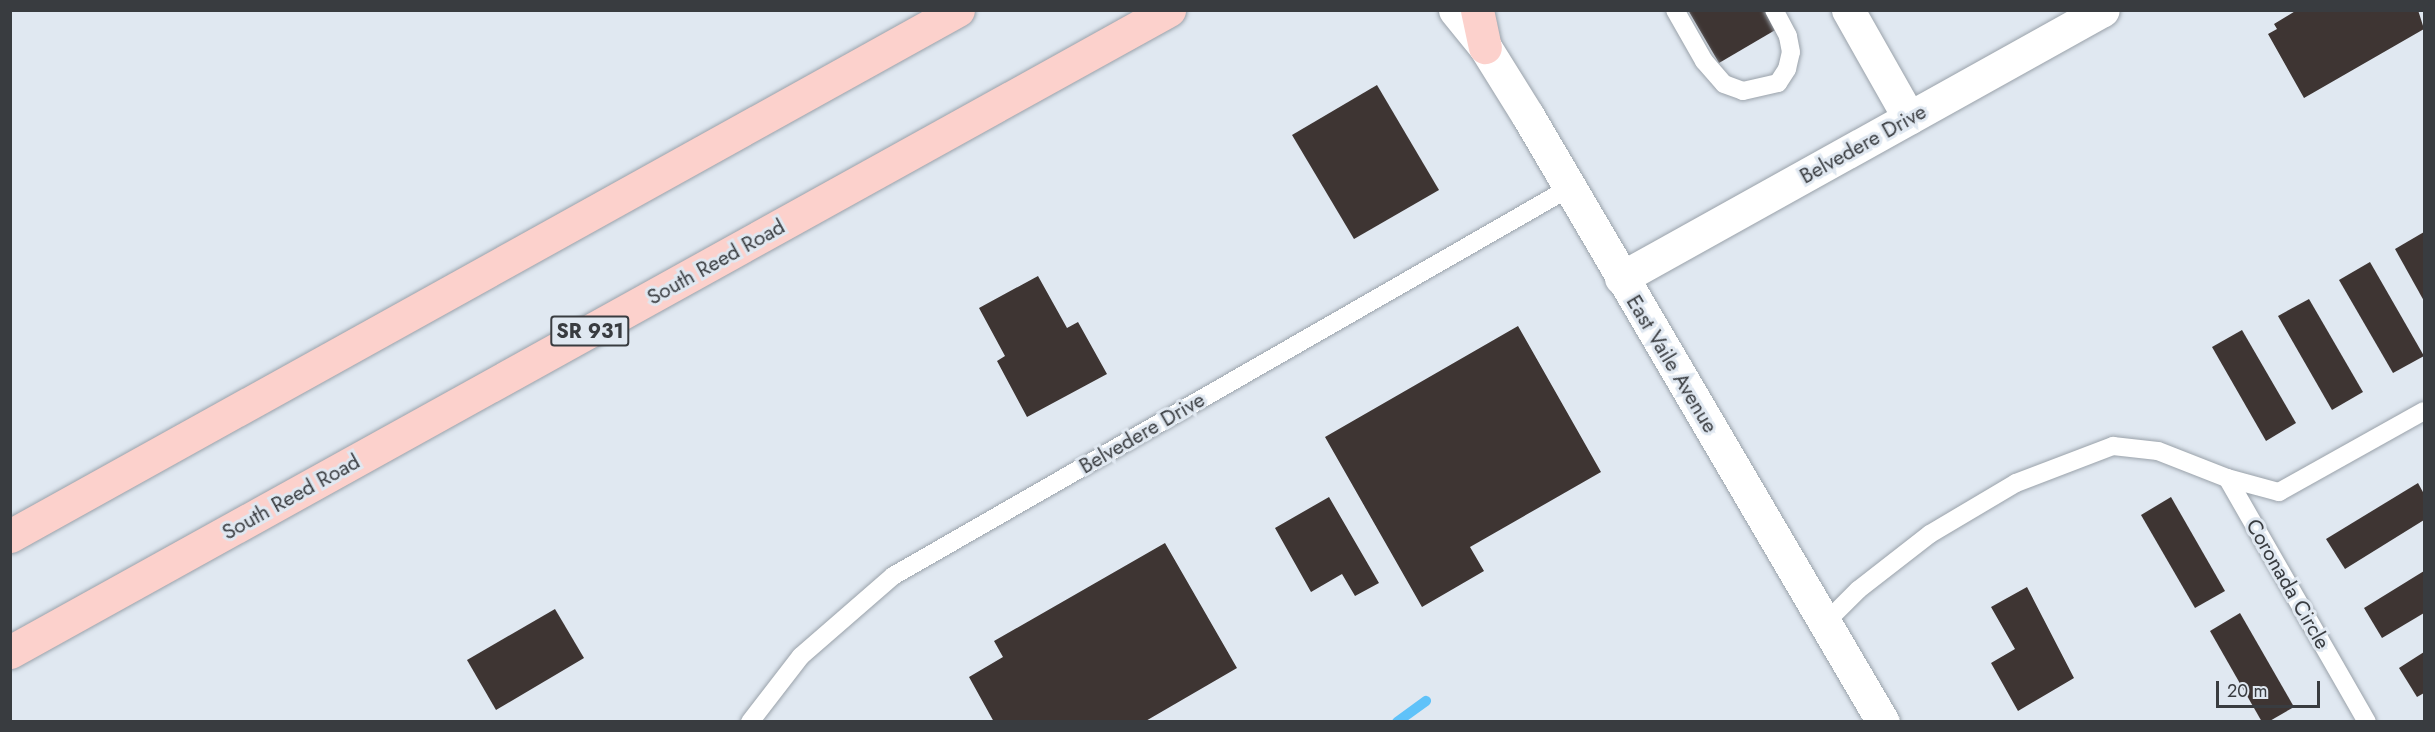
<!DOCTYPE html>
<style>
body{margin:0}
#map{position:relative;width:2435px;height:732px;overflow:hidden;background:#e0e8f1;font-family:Jost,sans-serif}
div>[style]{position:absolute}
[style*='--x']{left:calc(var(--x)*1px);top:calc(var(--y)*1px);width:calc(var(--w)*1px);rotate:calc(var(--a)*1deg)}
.stream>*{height:10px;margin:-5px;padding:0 5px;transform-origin:5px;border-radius:5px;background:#5fc2f9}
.building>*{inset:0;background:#3e3533}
.roads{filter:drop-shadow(0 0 2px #9aa2aa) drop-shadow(0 0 2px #9aa2aa)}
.service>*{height:18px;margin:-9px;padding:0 9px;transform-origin:9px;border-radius:9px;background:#fff}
.minor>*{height:33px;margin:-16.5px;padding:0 16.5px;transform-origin:16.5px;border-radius:16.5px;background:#fff}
.tertiary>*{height:33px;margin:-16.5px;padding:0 16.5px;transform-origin:16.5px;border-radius:16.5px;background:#fff}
.primary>*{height:33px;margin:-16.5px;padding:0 16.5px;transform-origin:16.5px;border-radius:16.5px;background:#fcd1cc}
span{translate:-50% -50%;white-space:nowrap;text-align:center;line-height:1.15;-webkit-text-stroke:6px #e0e8f1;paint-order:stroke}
.shield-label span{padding:2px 4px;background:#e0e8f1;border:2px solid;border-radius:4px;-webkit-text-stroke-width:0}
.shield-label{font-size:20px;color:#393c40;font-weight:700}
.street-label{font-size:21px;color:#393c40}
.frame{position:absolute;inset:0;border:12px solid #393c40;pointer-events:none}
.scale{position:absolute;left:2216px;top:681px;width:104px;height:27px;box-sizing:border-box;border:3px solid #393c40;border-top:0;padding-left:8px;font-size:18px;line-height:21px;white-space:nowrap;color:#393c40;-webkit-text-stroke:4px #e0e8f1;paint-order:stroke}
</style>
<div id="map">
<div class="stream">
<div style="--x:1397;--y:722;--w:36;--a:-36"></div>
</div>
<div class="building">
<div style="clip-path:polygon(1688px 10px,1766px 10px,1777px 29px,1719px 63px)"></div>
<div style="clip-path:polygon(2297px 10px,2418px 10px,2424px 29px,2304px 98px,2268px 34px,2277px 29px,2274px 24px)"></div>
<div style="clip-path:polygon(1377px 85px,1439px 190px,1354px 239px,1292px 135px)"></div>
<div style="clip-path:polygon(2424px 232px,2424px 301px,2395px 249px)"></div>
<div style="clip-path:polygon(2370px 262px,2424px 356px,2393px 373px,2339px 280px)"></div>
<div style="clip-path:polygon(1038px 276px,1067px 328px,1078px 322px,1107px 374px,1027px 417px,997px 361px,1005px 356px,979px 308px)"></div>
<div style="clip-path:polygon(2309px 299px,2363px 392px,2332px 410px,2278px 316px)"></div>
<div style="clip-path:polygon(1518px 326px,1601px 472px,1470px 547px,1484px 571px,1422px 607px,1325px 437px)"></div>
<div style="clip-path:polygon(2242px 330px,2296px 423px,2266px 441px,2212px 347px)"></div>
<div style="clip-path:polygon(2418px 483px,2424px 494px,2424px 520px,2345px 569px,2326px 539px)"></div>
<div style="clip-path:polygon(1329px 497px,1379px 583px,1355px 596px,1342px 574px,1311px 592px,1275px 528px)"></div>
<div style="clip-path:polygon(2171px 497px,2225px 591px,2195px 608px,2141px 515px)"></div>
<div style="clip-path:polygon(1165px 543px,1237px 668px,1144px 722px,994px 722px,969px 677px,1003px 657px,994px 641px)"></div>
<div style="clip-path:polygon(2424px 571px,2424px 613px,2382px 638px,2364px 608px)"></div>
<div style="clip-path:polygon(2027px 587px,2074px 678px,2018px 711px,1991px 663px,2015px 649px,1991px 607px)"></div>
<div style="clip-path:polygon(555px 609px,584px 658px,496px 710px,467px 660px)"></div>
<div style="clip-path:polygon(2240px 613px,2294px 707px,2268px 722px,2262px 722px,2210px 631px)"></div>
<div style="clip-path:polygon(2424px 652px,2424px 693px,2417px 697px,2399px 668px)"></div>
</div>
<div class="roads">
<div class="service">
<div style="--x:1675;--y:10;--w:59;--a:60.4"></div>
<div style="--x:1704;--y:61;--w:30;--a:49"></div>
<div style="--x:1724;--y:84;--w:20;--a:20"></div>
<div style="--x:1743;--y:91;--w:36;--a:-13"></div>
<div style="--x:1778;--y:83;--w:17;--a:-57"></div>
<div style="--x:1787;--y:69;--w:17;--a:-77"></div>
<div style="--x:1791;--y:52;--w:16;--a:-101"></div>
<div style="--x:1788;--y:36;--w:30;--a:-118"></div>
<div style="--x:1825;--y:623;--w:47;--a:-45"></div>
<div style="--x:1858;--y:590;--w:91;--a:-37.9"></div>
<div style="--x:1930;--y:534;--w:100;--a:-30.7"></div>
<div style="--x:2016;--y:483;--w:104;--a:-20.9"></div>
<div style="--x:2113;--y:446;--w:45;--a:6.3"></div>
<div style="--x:2158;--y:451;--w:74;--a:21.4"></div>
<div style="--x:750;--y:722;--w:83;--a:-52.3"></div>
<div style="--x:801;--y:656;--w:122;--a:-41"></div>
<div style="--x:893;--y:576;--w:779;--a:-29.85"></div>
<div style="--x:2367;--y:722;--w:281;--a:-119.8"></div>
<div style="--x:2227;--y:478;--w:54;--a:15.1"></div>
<div style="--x:2279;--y:492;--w:166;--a:-29.2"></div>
</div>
<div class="minor">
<div style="--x:1848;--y:10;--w:124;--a:60.5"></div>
<div style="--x:1621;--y:278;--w:551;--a:-29.07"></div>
</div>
<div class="tertiary">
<div style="--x:1455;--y:10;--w:48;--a:51"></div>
<div style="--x:1485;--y:47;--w:81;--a:58.1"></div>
<div style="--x:1528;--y:116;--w:702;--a:59.64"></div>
</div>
<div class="primary">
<div style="--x:1477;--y:10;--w:38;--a:78"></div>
<div style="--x:10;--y:536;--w:1084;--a:-29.02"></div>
<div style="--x:10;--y:652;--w:1325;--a:-28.98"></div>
</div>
</div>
<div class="shield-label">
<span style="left:590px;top:331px">SR 931</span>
</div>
<div class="street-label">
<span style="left:1863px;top:144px;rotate:-29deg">Belvedere Drive</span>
<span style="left:716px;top:262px;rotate:-29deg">South Reed Road</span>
<span style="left:1672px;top:364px;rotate:59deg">East Vaile Avenue</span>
<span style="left:1142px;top:433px;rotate:-30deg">Belvedere Drive</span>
<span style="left:291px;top:497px;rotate:-29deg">South Reed Road</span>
<span style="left:2288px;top:584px;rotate:60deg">Coronada Circle</span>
</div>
<div class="frame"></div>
<div class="scale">20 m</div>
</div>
